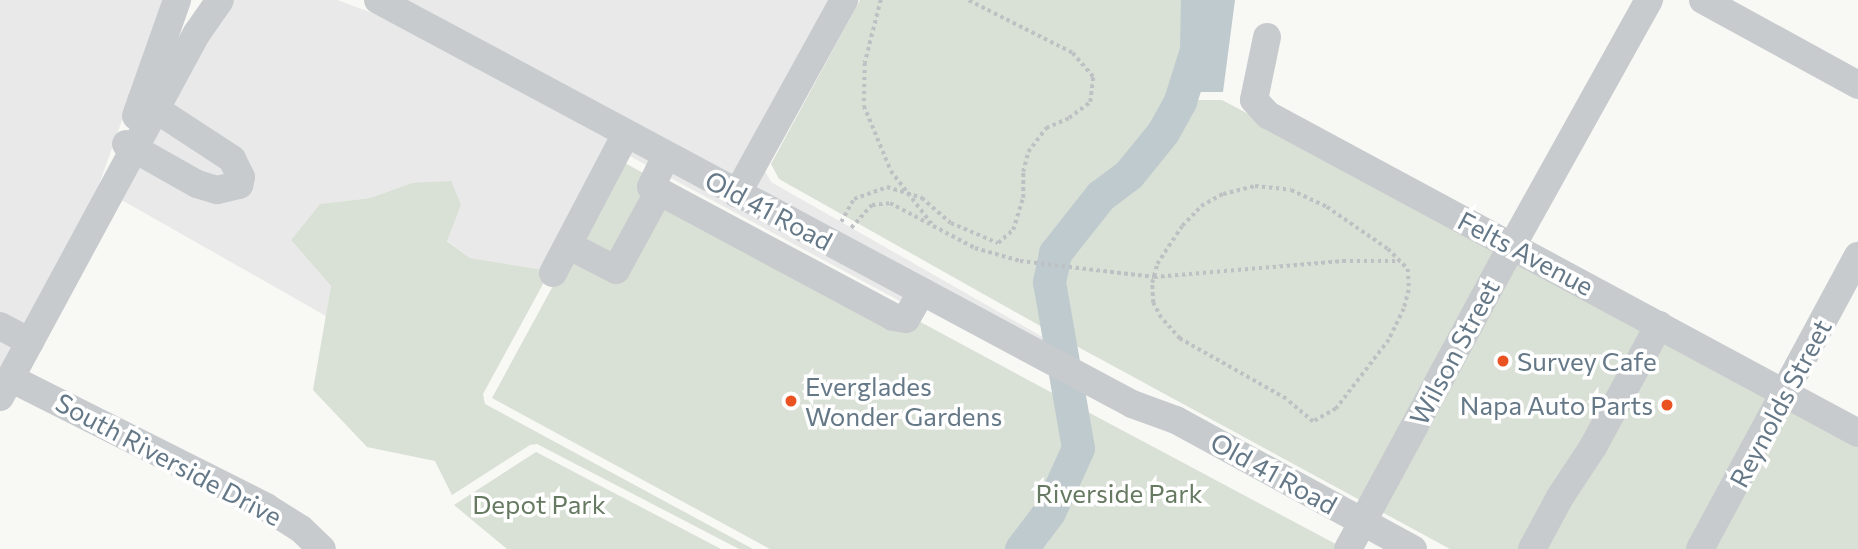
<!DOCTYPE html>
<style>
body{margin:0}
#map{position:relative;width:1858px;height:549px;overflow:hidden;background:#f8f8f5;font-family:Commissioner,sans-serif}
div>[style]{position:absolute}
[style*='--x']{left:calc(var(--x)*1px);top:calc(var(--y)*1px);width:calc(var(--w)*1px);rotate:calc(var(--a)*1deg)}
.built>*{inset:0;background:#e8e9e8}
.green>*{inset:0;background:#d9e0d5}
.water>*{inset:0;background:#bfcace}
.river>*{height:33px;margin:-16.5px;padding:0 16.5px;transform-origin:16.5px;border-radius:16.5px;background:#bfcace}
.path>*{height:3.5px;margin-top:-1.75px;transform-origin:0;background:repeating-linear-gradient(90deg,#bec1c3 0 3.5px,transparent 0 7px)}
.minor>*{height:28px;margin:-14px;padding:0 14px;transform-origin:14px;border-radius:14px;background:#c7cbce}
.dots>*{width:19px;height:19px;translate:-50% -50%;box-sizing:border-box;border:4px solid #fff;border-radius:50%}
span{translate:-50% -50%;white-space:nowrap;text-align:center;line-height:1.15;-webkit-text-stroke:7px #fff;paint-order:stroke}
.street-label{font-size:26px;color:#657887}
.poi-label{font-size:26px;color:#657887}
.left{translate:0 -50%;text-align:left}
.right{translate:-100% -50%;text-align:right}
.park-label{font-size:26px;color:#667961}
</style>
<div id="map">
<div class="built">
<div style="clip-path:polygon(0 0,165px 0,92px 204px,0 374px)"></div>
<div style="clip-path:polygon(233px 0,337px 0,402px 24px,928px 306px,913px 308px,622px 152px,544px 270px,470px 258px,447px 240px,461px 205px,412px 183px,370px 198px,320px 204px,291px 240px,331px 286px,326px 316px,120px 199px,207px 38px)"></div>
<div style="clip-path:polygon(399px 0,849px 0,762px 165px,771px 182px,1055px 344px,1058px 352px)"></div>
</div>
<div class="green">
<div style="clip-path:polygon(860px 0,1197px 0,1196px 50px,1181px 100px,1222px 100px,1858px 438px,1858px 549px,1450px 549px,1058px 336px,779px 179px,771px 164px)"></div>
<div style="clip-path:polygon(621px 161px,1071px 403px,1345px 549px,770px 549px,492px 398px)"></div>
<div style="clip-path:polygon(451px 181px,461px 205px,447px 241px,470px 258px,544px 270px,555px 262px,483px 394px,485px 404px,753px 549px,739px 549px,537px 444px,530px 445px,452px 495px,435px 461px,367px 447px,313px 390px,331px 286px,291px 240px,320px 204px,370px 198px,412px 183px)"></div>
<div style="clip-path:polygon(536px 452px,721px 549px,507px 549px,454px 505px)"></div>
</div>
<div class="water">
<div style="clip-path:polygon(1206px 0,1235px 0,1223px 92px,1193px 92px,1205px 51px)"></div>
</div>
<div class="river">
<div style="--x:1021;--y:549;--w:46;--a:-52.9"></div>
<div style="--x:1049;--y:512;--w:70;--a:-65.6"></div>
<div style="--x:1078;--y:448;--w:169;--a:-99.9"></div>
<div style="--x:1049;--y:282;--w:30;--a:-78"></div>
<div style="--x:1055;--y:253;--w:73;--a:-51.7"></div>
<div style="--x:1100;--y:196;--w:36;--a:-37"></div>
<div style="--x:1129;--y:174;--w:54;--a:-51"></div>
<div style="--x:1163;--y:132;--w:35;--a:-61"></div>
<div style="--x:1180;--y:101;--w:53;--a:-72.6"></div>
<div style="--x:1196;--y:50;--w:50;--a:-88.9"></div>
</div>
<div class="path">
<div style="--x:881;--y:0;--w:65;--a:104.3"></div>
<div style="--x:865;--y:63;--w:43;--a:91.3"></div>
<div style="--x:864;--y:106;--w:70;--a:67.4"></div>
<div style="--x:891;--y:171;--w:67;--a:52.3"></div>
<div style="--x:1255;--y:186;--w:36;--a:6"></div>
<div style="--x:1291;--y:190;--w:40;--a:25"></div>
<div style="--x:1327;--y:207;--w:74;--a:34.5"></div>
<div style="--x:1388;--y:249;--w:28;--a:45"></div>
<div style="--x:1408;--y:269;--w:21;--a:87"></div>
<div style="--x:1409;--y:290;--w:20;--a:105"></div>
<div style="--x:1404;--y:309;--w:34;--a:116"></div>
<div style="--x:1389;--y:340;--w:87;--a:127.5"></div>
<div style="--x:1336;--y:409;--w:26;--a:151"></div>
<div style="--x:1313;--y:422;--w:35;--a:-140"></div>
<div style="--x:1286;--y:399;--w:122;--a:-150.5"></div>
<div style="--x:1180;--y:339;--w:28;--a:-132"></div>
<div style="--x:1161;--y:318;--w:17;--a:-118"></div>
<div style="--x:1153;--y:303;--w:20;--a:-93"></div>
<div style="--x:1152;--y:283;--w:20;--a:-75"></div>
<div style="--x:1157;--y:264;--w:45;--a:-56.7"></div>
<div style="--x:1182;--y:226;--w:28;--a:-46"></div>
<div style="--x:1201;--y:206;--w:25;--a:-29"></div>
<div style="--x:1223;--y:194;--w:33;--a:-14"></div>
<div style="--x:841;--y:222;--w:26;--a:-61"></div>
<div style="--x:854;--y:199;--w:35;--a:-20"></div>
<div style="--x:887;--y:187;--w:37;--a:17"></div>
<div style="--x:922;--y:198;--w:38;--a:41"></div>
<div style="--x:951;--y:223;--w:51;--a:23.1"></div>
<div style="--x:998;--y:243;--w:20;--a:-41"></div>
<div style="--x:1013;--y:230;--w:34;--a:-73"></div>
<div style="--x:1023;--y:198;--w:26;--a:-90"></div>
<div style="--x:1023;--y:172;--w:21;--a:-76"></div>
<div style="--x:1028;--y:152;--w:30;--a:-53"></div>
<div style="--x:1046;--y:128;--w:25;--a:-23"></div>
<div style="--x:1069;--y:118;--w:26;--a:-37"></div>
<div style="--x:1090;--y:102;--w:25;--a:-83"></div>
<div style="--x:1093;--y:77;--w:32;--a:-131"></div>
<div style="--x:1072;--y:53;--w:118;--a:-153.2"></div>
<div style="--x:851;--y:228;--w:31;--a:-48"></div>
<div style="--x:872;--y:205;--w:18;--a:-6"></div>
<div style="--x:890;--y:203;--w:96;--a:27.9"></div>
<div style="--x:975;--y:248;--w:47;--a:16.1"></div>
<div style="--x:1020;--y:261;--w:135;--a:6.8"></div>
<div style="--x:1154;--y:277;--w:190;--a:-4.8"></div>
<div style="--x:1343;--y:261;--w:57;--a:0"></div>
</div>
<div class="minor">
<div style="--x:378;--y:0;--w:855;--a:28.18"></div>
<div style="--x:1132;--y:404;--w:47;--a:20"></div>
<div style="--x:1176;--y:420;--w:270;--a:28.6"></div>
<div style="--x:1703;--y:0;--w:177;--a:28.7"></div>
<div style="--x:1267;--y:37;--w:64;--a:101.7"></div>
<div style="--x:1254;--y:100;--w:21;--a:47"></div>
<div style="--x:1268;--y:115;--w:670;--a:28.32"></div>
<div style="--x:136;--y:116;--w:123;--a:-70.5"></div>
<div style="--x:126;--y:144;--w:81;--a:29.4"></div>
<div style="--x:197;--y:184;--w:21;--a:17"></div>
<div style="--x:217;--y:190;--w:23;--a:-13"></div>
<div style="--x:239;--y:185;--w:8;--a:-76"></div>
<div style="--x:241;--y:177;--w:20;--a:-117"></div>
<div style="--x:232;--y:159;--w:108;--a:-146.8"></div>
<div style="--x:666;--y:156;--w:34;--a:116"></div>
<div style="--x:651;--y:187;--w:275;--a:28.2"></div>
<div style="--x:893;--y:317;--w:13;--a:9"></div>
<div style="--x:906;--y:319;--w:32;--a:-60"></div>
<div style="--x:737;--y:194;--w:222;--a:-61.1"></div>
<div style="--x:568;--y:245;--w:54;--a:27.5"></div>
<div style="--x:616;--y:270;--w:90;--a:-61.4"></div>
<div style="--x:553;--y:273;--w:157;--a:-62.3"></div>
<div style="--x:0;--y:326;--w:34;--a:28"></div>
<div style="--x:10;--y:378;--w:287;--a:26.7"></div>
<div style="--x:266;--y:507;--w:41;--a:32.2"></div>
<div style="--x:301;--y:529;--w:29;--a:44"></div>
<div style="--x:0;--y:397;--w:414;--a:-61.6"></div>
<div style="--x:197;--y:33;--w:40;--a:-55.1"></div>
<div style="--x:1348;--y:549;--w:345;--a:-61.6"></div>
<div style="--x:1512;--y:246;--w:282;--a:-60.9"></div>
<div style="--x:1532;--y:549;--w:59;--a:-61.7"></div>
<div style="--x:1560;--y:497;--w:60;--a:-56.6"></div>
<div style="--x:1593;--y:447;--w:139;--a:-61.6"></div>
<div style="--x:1700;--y:549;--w:333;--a:-61.7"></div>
</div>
<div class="dots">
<div style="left:1503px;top:361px;background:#ea5222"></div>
<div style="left:791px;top:401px;background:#ea5222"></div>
<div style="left:1667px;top:405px;background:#ea5222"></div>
</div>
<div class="street-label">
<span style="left:769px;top:210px;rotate:28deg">Old 41 Road</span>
<span style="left:1526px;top:253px;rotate:28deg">Felts Avenue</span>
<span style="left:1454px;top:352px;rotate:-62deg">Wilson Street</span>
<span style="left:1780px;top:403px;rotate:-62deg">Reynolds Street</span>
<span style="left:169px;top:459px;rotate:28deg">South Riverside Drive</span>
<span style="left:1274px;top:473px;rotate:29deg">Old 41 Road</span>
</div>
<div class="poi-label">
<span class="left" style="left:1517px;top:361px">Survey Cafe</span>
<span class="left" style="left:805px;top:401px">Everglades<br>Wonder Gardens</span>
<span class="right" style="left:1653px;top:405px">Napa Auto Parts</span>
</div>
<div class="park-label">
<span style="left:1119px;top:493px">Riverside Park</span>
<span style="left:539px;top:504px">Depot Park</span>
</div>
</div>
